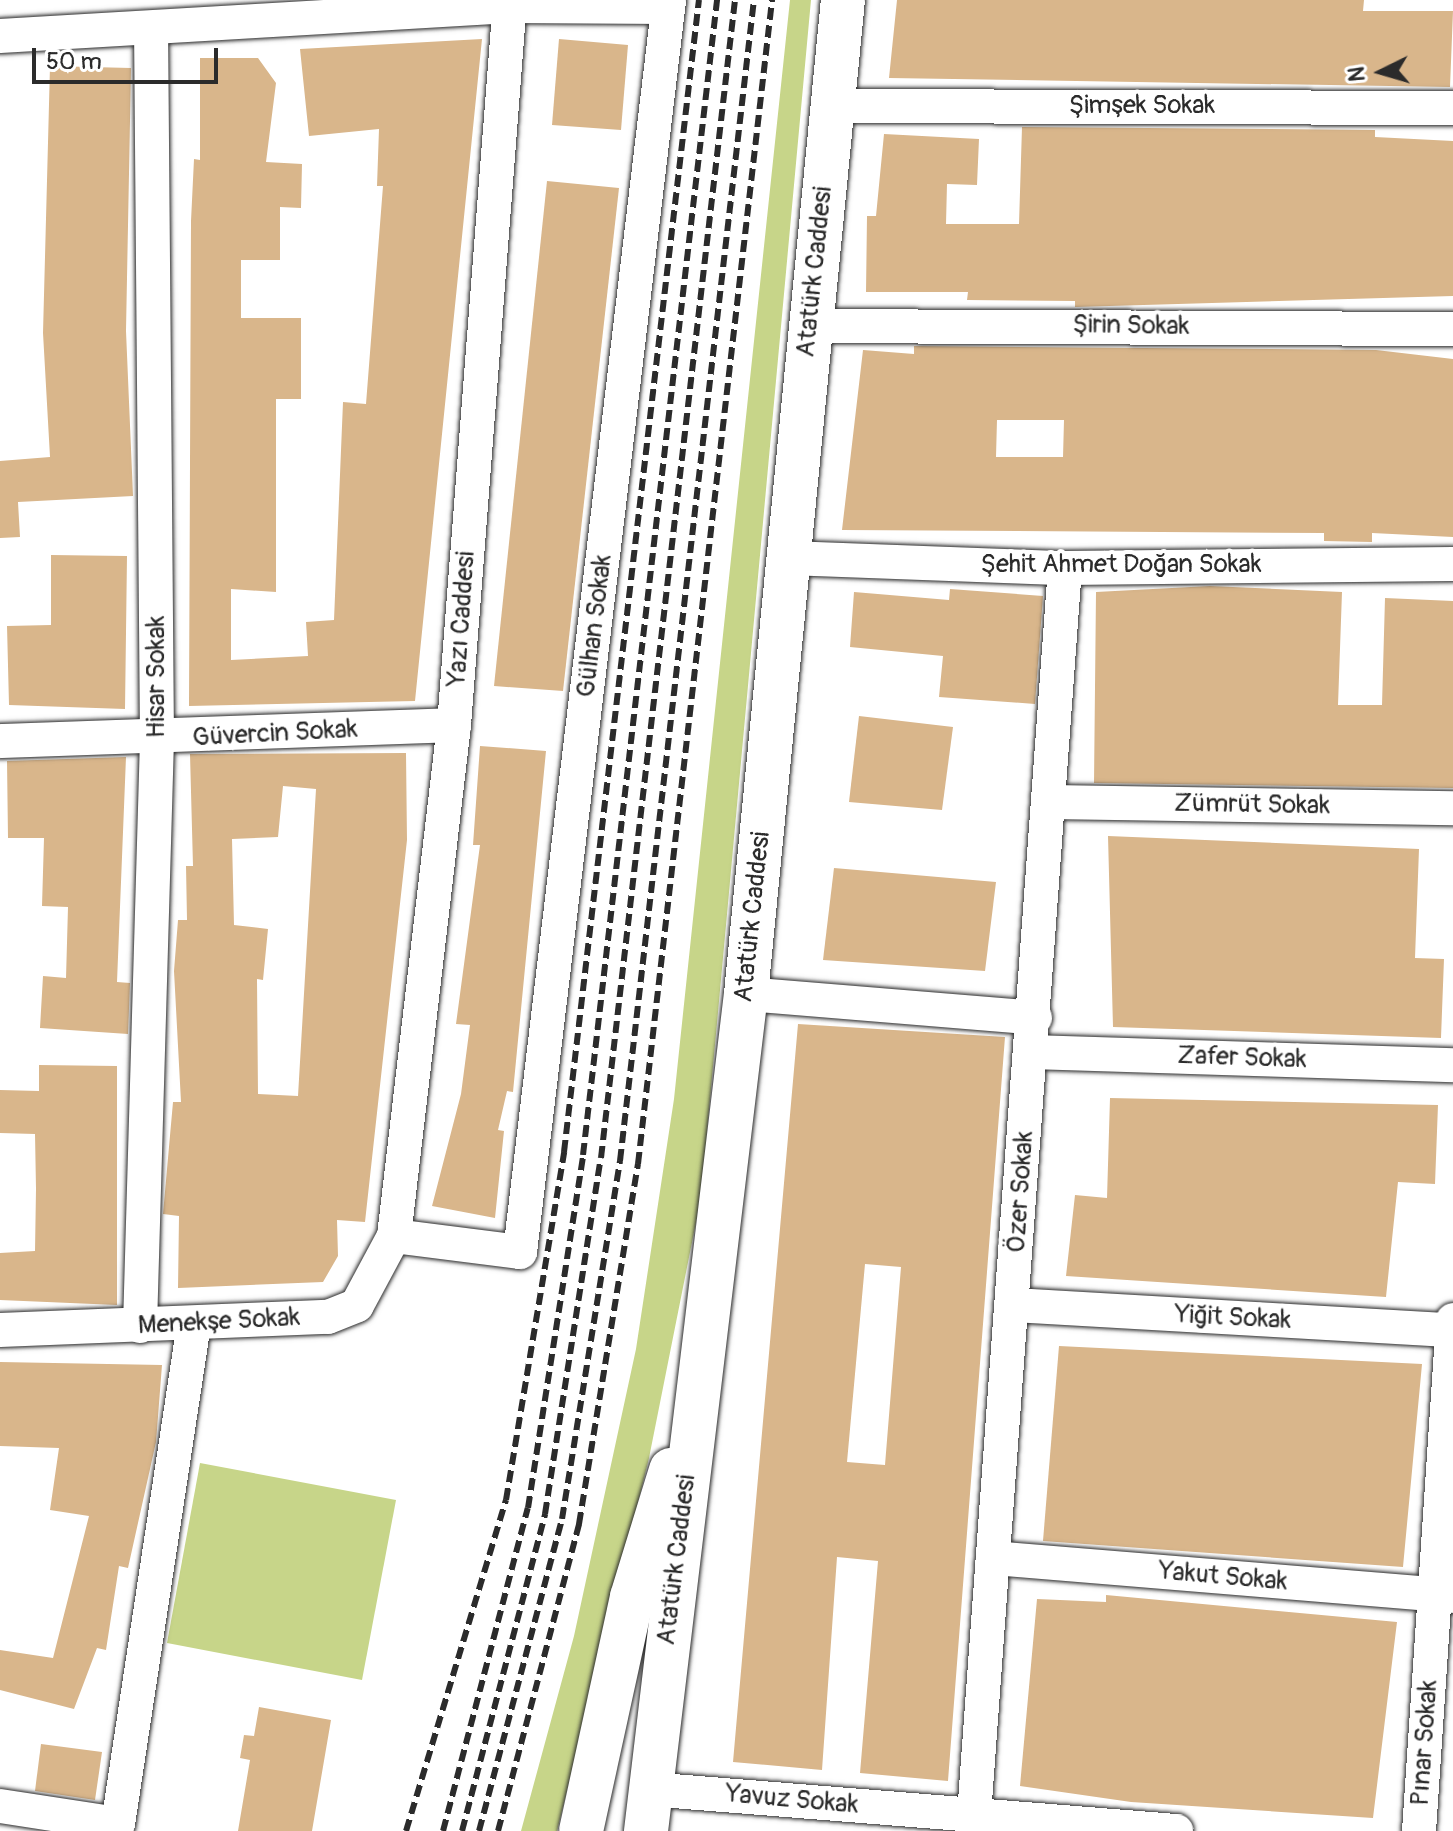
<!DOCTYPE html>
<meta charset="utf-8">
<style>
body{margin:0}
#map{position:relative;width:1453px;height:1831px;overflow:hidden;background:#fff;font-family:Pangolin,sans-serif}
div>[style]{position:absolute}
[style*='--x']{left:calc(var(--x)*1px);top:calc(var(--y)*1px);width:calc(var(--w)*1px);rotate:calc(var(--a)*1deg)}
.green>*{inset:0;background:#c7d589}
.building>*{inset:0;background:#d9b68b}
.roads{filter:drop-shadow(0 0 2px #2b2b2b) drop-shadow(0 0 2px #2b2b2b)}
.minor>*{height:34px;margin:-17px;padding:0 17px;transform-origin:17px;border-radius:17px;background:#fff}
.major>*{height:44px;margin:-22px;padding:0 22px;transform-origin:22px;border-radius:22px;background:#fff}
.rail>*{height:6px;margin-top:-3px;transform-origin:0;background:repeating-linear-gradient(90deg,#2b2b2b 0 12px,transparent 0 18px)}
span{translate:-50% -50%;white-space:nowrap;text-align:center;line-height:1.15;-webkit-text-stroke:8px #fff;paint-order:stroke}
.street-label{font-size:26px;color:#2b2b2b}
.north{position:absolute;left:1341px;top:32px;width:80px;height:80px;-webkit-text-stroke:6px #fff;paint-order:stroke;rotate:265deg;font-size:22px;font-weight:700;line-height:32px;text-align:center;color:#2b2b2b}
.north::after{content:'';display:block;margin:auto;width:28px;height:36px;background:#2b2b2b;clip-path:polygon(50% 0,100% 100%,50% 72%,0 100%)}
.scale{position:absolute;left:32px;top:48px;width:186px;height:36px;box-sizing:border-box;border:4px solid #2b2b2b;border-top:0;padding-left:10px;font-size:24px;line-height:28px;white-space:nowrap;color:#2b2b2b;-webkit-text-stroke:6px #fff;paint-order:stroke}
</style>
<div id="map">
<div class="green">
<div style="clip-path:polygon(790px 0,811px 0,701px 1197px,649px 1458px,557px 1831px,521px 1831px,574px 1636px,636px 1349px,674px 1099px)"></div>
<div style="clip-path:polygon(200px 1463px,396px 1500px,362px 1680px,167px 1643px)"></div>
</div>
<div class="building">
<div style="clip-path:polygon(897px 0,1364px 0,1363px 11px,1453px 11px,1450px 87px,889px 78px)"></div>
<div style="clip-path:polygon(482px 39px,415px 701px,189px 706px,191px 221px,194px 159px,200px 160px,200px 58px,258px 58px,276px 83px,266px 162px,302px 164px,301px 208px,280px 207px,280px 260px,241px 260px,241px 318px,301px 318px,301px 399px,276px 399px,276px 592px,231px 589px,231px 660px,308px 656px,306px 622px,334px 620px,343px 402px,366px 404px,383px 186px,377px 186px,379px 129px,309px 136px,300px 49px)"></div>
<div style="clip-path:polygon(559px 39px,628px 45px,621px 130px,552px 125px)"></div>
<div style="clip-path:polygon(50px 66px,131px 68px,126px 331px,133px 496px,18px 502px,20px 537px,0 538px,0 461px,50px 457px,43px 333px)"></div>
<div style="clip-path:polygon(1022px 127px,1375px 130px,1375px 137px,1453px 141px,1453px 296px,1075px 307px,1075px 301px,967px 300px,968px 292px,866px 292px,867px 216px,876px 216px,884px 134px,979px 139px,977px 185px,947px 184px,946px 224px,1019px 224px)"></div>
<div style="clip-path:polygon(547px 181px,619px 188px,563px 691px,494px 686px)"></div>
<div style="clip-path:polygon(evenodd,914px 346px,1376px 350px,1453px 359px,1453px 537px,1372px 533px,1372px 542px,1324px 541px,1324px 533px,842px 530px,863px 350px,914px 354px,914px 346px,997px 420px,1064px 420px,1063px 457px,996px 457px,997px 420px)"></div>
<div style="clip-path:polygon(51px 555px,127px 556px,125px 709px,9px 705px,7px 626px,51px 625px)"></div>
<div style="clip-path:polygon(1210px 586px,1342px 592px,1338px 705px,1382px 705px,1385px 598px,1453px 601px,1453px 788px,1094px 783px,1096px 592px)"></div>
<div style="clip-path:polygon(950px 589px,1043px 596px,1035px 704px,939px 697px,943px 656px,850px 647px,854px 592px,949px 600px)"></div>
<div style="clip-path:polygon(859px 716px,953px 727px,942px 810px,849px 802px)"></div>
<div style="clip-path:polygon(480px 746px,546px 751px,513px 1092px,507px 1091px,498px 1130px,504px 1131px,495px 1218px,432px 1206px,461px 1094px,470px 1025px,456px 1024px,480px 845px,473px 845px)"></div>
<div style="clip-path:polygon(evenodd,406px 753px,407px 840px,365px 1222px,337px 1220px,338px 1256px,323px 1282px,178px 1288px,179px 1216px,163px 1214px,173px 1102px,181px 1102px,174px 971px,178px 920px,187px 920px,186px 866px,193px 866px,190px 754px,406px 753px,283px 786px,316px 789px,298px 1096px,258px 1094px,257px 979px,263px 980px,268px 929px,234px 925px,232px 839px,278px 837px,283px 786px)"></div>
<div style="clip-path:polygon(126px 757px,117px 982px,130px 983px,128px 1034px,40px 1028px,43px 976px,66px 978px,68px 907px,42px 906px,44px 838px,8px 838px,7px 761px)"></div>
<div style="clip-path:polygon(1108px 836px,1419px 849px,1415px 958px,1444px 959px,1441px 1038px,1113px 1027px)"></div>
<div style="clip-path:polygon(834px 868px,996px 882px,985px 971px,823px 960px)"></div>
<div style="clip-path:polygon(evenodd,798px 1024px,1005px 1037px,948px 1781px,860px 1773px,878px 1561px,837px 1557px,822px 1770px,733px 1762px,798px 1024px,865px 1264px,901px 1267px,885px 1465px,847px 1462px,865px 1264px)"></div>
<div style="clip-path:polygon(39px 1065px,117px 1066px,117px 1305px,0 1300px,0 1253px,35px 1251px,36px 1189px,35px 1134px,0 1133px,0 1090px,39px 1091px)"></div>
<div style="clip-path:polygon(1110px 1098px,1438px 1105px,1435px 1184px,1398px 1182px,1386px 1297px,1066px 1276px,1075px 1195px,1107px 1198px)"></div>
<div style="clip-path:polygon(1059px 1346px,1422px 1364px,1403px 1567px,1043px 1541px)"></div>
<div style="clip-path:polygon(0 1362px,162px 1365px,156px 1442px,128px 1568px,119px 1566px,106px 1650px,97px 1648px,74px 1709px,0 1690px,0 1650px,53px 1658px,89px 1516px,50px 1510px,59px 1448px,0 1446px)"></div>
<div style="clip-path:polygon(1106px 1595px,1397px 1622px,1373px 1818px,1131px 1802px,1020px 1786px,1037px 1599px,1106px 1602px)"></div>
<div style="clip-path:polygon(259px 1707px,331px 1720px,312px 1831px,238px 1831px,250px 1760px,240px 1758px,244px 1735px,254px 1736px)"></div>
<div style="clip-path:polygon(41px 1744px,102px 1752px,95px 1800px,35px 1791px)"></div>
</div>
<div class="roads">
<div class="minor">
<div style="--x:0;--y:36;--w:511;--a:-3.37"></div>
<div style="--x:510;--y:6;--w:158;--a:0.4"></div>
<div style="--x:832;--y:106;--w:621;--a:0.18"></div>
<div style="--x:809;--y:326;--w:644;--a:0.27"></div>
<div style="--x:788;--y:558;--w:277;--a:2.1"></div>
<div style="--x:1065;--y:568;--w:388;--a:-0.6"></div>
<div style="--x:0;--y:741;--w:454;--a:-2"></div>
<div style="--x:1051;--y:802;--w:402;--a:0.9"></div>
<div style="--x:746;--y:994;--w:290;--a:4.7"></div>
<div style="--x:1032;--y:1052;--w:421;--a:1.8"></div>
<div style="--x:394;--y:1236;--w:127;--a:7.2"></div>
<div style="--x:520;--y:1252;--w:1261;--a:-83.21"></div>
<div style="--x:1013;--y:1305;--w:441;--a:3.3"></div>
<div style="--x:140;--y:1326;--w:586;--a:-88.34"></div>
<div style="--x:157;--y:740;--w:712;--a:-90.48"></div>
<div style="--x:0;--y:1330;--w:328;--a:-2.3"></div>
<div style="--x:328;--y:1317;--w:31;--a:-22"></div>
<div style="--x:357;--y:1305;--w:78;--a:-61.8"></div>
<div style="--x:394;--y:1236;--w:515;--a:-83.3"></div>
<div style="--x:454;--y:725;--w:727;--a:-85.58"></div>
<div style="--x:993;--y:1558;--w:462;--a:4.7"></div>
<div style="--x:648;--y:1789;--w:530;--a:4.55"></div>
<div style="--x:0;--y:1806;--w:119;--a:8.7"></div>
<div style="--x:118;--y:1824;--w:506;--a:-81.36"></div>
<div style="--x:974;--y:1815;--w:1250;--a:-85.83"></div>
<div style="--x:1419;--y:1831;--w:512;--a:-86.19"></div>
</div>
<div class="major">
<div style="--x:581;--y:1831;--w:239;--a:-77.7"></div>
<div style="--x:632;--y:1597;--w:133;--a:-72.9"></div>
<div style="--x:646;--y:1831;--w:843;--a:-83.19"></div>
<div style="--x:746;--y:994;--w:999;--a:-84.43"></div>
</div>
</div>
<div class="rail">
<div style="--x:406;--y:1831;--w:346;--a:-73.2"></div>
<div style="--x:506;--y:1500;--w:353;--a:-80.5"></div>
<div style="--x:564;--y:1152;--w:1160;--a:-83.32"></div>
<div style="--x:443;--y:1831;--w:334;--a:-75.3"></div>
<div style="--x:528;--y:1508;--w:357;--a:-81.1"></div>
<div style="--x:583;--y:1155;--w:1163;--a:-83.38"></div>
<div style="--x:462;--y:1831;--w:328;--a:-75.3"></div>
<div style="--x:545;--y:1514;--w:360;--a:-81.1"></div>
<div style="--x:601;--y:1158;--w:1166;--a:-83.4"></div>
<div style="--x:479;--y:1831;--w:323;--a:-75.1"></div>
<div style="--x:562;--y:1519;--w:363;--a:-80.8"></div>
<div style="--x:620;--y:1161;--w:1169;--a:-83.42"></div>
<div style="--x:498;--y:1831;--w:318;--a:-75.2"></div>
<div style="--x:579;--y:1524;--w:365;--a:-80.7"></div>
<div style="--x:638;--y:1164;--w:1172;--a:-83.43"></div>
</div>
<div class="street-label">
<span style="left:1142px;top:106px">Şimşek Sokak</span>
<span style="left:815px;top:272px;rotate:-84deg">Atatürk Caddesi</span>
<span style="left:1131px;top:326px;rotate:1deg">Şirin Sokak</span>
<span style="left:1121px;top:565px">Şehit Ahmet Doğan Sokak</span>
<span style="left:462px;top:619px;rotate:-86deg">Yazı Caddesi</span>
<span style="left:595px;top:626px;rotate:-83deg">Gülhan Sokak</span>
<span style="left:157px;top:677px;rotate:-90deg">Hisar Sokak</span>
<span style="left:275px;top:734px;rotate:-3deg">Güvercin Sokak</span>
<span style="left:1252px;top:805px;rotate:1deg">Zümrüt Sokak</span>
<span style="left:753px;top:917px;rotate:-84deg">Atatürk Caddesi</span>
<span style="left:1242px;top:1058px;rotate:2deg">Zafer Sokak</span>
<span style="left:1021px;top:1192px;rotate:-86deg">Özer Sokak</span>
<span style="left:1233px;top:1318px;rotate:3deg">Yiğit Sokak</span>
<span style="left:219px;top:1322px;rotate:-3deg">Menekşe Sokak</span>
<span style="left:677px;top:1560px;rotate:-83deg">Atatürk Caddesi</span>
<span style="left:1223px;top:1577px;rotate:5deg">Yakut Sokak</span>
<span style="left:1425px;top:1743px;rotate:-86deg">Pınar Sokak</span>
<span style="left:792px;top:1800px;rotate:5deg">Yavuz Sokak</span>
</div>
<div class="north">N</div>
<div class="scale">50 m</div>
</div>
